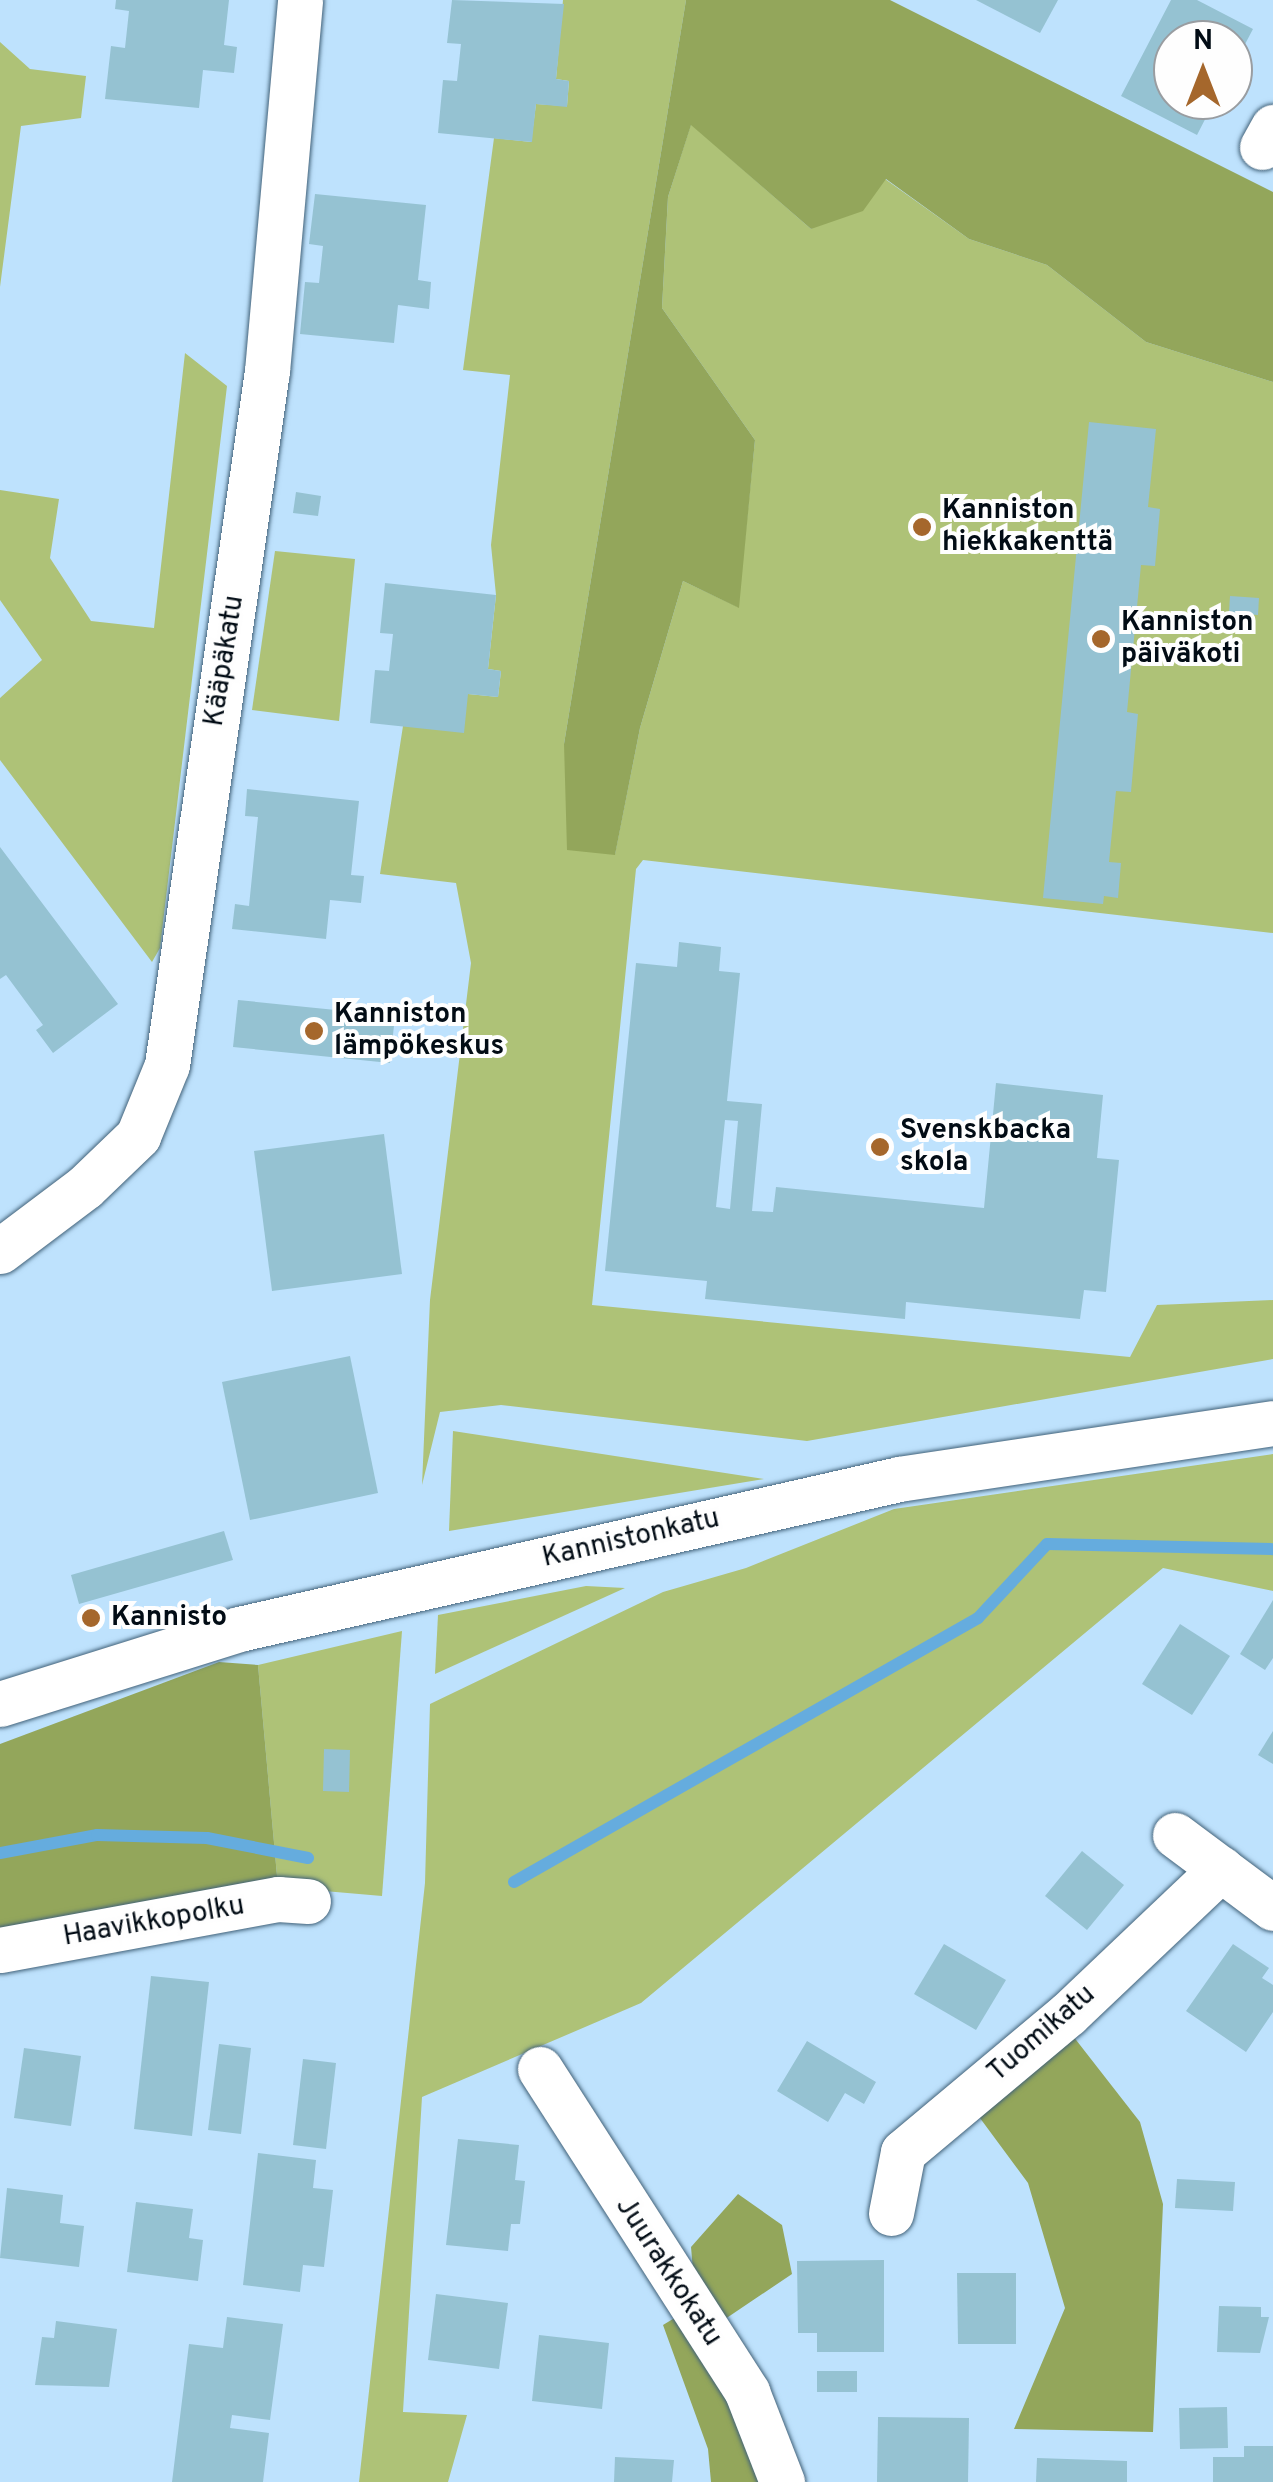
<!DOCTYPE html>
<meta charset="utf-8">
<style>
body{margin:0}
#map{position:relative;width:1273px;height:2482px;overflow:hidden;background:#bee2fd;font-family:Overpass,sans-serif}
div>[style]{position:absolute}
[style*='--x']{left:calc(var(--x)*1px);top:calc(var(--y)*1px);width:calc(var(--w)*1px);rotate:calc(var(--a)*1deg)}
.green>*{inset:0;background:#aec277}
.forest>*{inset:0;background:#93a65b}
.stream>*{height:12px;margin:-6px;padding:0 6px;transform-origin:6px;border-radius:6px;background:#65acde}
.building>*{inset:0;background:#95c2d2}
.roads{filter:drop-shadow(0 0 2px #426279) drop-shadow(0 0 2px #426279)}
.minor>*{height:45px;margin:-22.5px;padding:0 22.5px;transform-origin:22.5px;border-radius:22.5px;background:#fff}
.dots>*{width:28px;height:28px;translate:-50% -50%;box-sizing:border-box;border:5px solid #fefefe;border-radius:50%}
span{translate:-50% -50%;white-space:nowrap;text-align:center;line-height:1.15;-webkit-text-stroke:8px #fefefe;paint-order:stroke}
.poi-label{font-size:28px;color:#020c15;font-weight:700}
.left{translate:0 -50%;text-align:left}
.street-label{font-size:28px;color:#020c15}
.north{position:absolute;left:1153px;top:20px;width:100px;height:100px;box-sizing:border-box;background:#fefefe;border:2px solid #999da1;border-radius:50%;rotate:0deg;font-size:28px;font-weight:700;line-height:40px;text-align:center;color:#020c15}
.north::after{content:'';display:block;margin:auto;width:35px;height:45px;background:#a5672c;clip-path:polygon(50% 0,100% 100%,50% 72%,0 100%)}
</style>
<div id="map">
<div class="green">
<div style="clip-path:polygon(563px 0,686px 0,564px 744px,615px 854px,640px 728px,683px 581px,738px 607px,755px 440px,662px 308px,668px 197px,691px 124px,811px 229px,885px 179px,969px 239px,1047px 265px,1146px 342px,1273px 382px,1273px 933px,643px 860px,636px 869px,592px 1305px,1130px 1357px,1157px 1305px,1273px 1300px,1273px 1359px,807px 1441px,501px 1405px,440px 1412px,422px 1485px,430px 1300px,471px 963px,456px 883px,380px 874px,403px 726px,468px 694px,498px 697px,501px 671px,488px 669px,496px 595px,491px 545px,510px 375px,463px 370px,494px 138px,531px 142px,536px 104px,567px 106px,569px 81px,556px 79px)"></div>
<div style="clip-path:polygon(0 42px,30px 69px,86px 76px,81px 118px,21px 126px,0 287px)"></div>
<div style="clip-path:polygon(185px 353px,227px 386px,160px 948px,152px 962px,0 760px,0 698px,42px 660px,0 600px,0 490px,59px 499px,50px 558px,91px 621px,154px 628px)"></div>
<div style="clip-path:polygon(275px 551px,355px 559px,339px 721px,252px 710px)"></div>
<div style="clip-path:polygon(453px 1431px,764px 1479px,449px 1531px)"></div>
<div style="clip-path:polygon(1273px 1454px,1273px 1591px,1163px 1568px,641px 2003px,422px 2097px,403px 2412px,467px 2415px,448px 2482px,359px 2482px,425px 1883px,430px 1704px,663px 1592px,746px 1568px,894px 1509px)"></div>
<div style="clip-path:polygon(586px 1586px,625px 1588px,435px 1674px,438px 1615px)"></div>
<div style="clip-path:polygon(402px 1631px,382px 1896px,278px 1887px,258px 1665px)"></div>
</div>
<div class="forest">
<div style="clip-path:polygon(686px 0,890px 0,1273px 192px,1273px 382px,1146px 342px,1047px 265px,969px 239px,886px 179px,863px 211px,811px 229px,691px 125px,668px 197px,662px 308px,755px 440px,739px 608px,683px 581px,640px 728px,615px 855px,567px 850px,564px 744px)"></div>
<div style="clip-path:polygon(219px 1662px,258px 1665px,278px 1887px,0 1938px,0 1744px)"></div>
<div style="clip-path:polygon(1073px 2036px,1140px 2122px,1163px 2204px,1153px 2432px,1014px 2429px,1065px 2308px,1028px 2183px,977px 2114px)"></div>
<div style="clip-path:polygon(738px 2194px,782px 2225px,792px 2274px,697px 2338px,767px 2482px,711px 2482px,708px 2449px,663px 2325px,696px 2305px,691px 2247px)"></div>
</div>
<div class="stream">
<div style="--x:0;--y:1853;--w:99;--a:-10.5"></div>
<div style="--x:97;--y:1835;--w:110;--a:1.6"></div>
<div style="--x:207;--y:1838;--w:103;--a:11.2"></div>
<div style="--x:514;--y:1882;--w:534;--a:-29.64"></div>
<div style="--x:978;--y:1618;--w:101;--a:-47"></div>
<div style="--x:1047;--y:1544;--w:226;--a:1.3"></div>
</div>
<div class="building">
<div style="clip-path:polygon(116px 0,229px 0,224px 45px,237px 47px,234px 73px,203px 70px,199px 108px,105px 99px,111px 46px,125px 48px,129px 11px,115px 9px)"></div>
<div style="clip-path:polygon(452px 0,564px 4px,556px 79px,569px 81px,567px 107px,536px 104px,532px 142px,438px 133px,443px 80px,457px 81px,461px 44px,447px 43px)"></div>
<div style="clip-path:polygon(976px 0,1058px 0,1040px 33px)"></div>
<div style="clip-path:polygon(1171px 0,1197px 0,1253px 29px,1233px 67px,1233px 40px,1173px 40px,1173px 100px,1215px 100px,1197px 135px,1121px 96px)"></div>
<div style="clip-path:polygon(315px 194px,426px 205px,418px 280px,431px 282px,429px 309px,398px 305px,394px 343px,300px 334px,305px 282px,319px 283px,323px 246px,309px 244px)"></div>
<div style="clip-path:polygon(1089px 422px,1156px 429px,1148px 507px,1160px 509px,1155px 566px,1141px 565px,1127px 712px,1138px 714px,1131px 792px,1116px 791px,1109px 862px,1121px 863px,1118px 898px,1104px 896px,1103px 904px,1043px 898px)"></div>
<div style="clip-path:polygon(296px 492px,321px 496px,318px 516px,293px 513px)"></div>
<div style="clip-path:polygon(385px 583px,496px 595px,488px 669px,501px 671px,498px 697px,468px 694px,464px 733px,370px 723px,375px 670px,389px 671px,393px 634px,380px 633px)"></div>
<div style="clip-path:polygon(1230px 596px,1259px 598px,1258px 615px,1229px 613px)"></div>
<div style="clip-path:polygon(247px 789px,359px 801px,351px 875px,364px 876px,361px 903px,330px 900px,326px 939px,232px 929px,235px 904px,249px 906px,258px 817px,245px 816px)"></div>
<div style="clip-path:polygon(0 847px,118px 1004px,53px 1053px,36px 1030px,43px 1025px,6px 975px,0 979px)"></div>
<div style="clip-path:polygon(evenodd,679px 942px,721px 947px,719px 971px,740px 973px,727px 1101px,762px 1104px,752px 1211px,773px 1212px,776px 1187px,984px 1208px,996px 1083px,1103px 1095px,1097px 1158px,1119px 1160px,1106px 1292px,1084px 1290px,1080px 1319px,906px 1302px,905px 1319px,705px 1299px,707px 1281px,605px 1271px,636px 963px,677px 967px,679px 942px,725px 1120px,738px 1121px,730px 1209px,716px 1207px,725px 1120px)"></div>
<div style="clip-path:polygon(238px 1000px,395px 1016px,390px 1063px,233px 1047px)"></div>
<div style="clip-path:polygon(384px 1134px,402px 1274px,272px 1291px,254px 1151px)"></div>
<div style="clip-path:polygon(350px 1356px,378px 1493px,250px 1520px,222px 1382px)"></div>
<div style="clip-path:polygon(224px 1531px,233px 1560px,79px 1604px,71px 1575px)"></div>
<div style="clip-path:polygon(1273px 1600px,1273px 1658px,1265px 1670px,1240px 1654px)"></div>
<div style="clip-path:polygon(1180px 1624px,1230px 1656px,1192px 1715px,1142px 1684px)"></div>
<div style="clip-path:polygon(1273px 1731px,1273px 1764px,1258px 1755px)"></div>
<div style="clip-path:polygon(324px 1749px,350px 1750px,349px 1792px,323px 1791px)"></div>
<div style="clip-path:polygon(1082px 1851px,1124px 1885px,1087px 1930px,1045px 1896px)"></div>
<div style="clip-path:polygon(944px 1944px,1006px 1980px,976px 2030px,914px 1994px)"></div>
<div style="clip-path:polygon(1233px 1944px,1269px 1968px,1262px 1978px,1273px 1985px,1273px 2012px,1246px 2052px,1186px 2011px)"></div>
<div style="clip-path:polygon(151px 1976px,209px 1982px,192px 2136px,134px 2129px)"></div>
<div style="clip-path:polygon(807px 2041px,876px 2082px,864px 2104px,845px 2093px,828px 2122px,777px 2091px)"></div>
<div style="clip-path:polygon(219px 2044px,251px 2048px,241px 2134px,208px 2130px)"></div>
<div style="clip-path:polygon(24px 2048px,81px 2056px,71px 2126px,14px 2118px)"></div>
<div style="clip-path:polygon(303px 2059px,336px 2063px,326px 2149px,293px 2145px)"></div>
<div style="clip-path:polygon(458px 2139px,519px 2145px,515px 2180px,525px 2181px,520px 2224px,511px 2224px,508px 2251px,446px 2245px)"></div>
<div style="clip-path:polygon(258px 2153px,316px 2160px,313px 2188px,333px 2190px,324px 2267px,303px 2265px,300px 2292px,243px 2285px)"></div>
<div style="clip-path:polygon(1177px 2179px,1235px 2182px,1233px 2211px,1175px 2208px)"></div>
<div style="clip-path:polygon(7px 2188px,63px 2195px,60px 2223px,84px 2226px,79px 2267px,0 2258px)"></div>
<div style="clip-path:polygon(136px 2202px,193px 2209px,189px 2238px,203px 2240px,198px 2281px,127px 2272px)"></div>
<div style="clip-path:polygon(884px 2260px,884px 2352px,817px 2352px,817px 2333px,798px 2333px,797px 2261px)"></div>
<div style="clip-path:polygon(957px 2273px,1016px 2273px,1016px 2344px,958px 2344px)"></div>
<div style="clip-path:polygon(436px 2294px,508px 2303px,499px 2369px,428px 2360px)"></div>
<div style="clip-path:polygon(1219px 2306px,1261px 2307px,1261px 2317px,1269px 2317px,1260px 2353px,1217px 2352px)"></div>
<div style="clip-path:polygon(227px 2317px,283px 2324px,270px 2420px,232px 2415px,230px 2428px,269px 2433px,263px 2482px,172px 2482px,189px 2344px,223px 2348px)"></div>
<div style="clip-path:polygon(56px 2321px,117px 2329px,109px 2387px,35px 2385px,42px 2337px,54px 2338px)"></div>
<div style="clip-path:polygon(539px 2335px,609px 2343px,602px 2409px,532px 2401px)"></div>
<div style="clip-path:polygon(817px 2371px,857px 2371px,857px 2392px,817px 2392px)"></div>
<div style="clip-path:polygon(1227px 2407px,1228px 2448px,1180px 2449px,1179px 2408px)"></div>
<div style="clip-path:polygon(878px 2417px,969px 2418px,968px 2482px,877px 2482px)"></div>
<div style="clip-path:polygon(1244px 2446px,1273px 2446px,1273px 2482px,1213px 2482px,1213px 2457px,1244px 2457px)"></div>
<div style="clip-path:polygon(615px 2457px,674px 2460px,672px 2482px,614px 2482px)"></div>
<div style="clip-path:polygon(1037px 2458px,1127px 2461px,1127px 2482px,1036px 2482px)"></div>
</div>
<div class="roads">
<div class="minor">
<div style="--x:1262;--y:147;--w:23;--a:-61"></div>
<div style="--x:0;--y:1251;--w:106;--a:-37"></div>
<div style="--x:85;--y:1187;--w:74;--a:-43.9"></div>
<div style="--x:138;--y:1136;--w:77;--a:-67.8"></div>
<div style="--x:167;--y:1065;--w:701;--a:-81.8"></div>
<div style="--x:267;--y:371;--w:372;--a:-84.9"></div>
<div style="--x:0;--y:1704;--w:250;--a:-17.4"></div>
<div style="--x:239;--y:1629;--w:677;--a:-12.8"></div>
<div style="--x:899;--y:1479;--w:378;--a:-8.5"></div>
<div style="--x:1175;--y:1835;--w:122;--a:36.7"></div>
<div style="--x:0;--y:1950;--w:283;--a:-10.4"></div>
<div style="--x:278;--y:1899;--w:30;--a:4"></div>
<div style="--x:540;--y:2069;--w:384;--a:57.3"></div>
<div style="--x:747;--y:2392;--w:97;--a:68.7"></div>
<div style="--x:891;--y:2213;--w:62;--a:-78.9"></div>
<div style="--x:903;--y:2152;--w:215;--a:-39.9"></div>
<div style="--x:1068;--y:2014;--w:211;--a:-43.5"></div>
</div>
</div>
<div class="dots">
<div style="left:922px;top:527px;background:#a5672c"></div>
<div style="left:1101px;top:639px;background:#a5672c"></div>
<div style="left:314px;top:1031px;background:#a5672c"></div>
<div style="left:880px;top:1147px;background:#a5672c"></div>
<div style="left:91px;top:1618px;background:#a5672c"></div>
</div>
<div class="poi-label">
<span class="left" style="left:942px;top:527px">Kanniston<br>hiekkakenttä</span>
<span class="left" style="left:1121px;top:639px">Kanniston<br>päiväkoti</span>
<span class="left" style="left:334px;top:1031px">Kanniston<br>lämpökeskus</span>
<span class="left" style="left:900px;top:1147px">Svenskbacka<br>skola</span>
<span class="left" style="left:111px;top:1618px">Kannisto</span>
</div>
<div class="street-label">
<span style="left:225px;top:661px;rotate:-81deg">Kääpäkatu</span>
<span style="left:631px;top:1539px;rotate:-13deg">Kannistonkatu</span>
<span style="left:154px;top:1922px;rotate:-10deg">Haavikkopolku</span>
<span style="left:1042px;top:2034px;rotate:-41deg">Tuomikatu</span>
<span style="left:668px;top:2272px;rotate:57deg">Juurakkokatu</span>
</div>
<div class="north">N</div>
</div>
